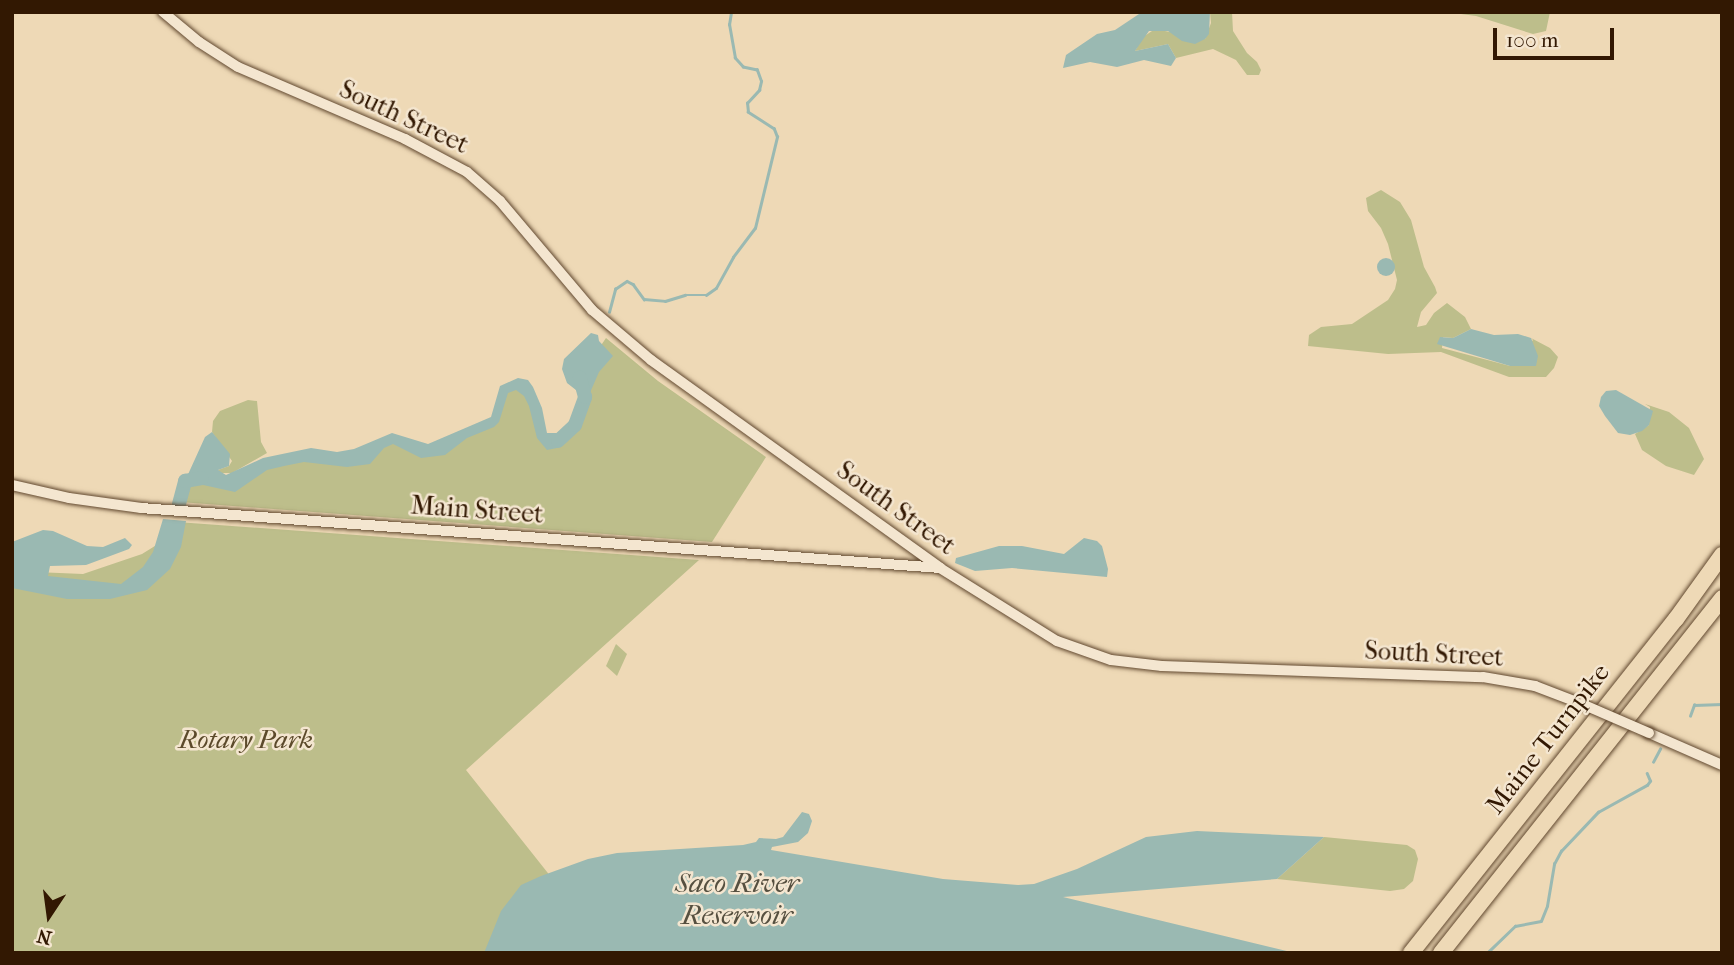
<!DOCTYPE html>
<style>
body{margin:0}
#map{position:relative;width:1734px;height:965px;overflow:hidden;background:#eed9b6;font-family:"IM FELL French Canon",serif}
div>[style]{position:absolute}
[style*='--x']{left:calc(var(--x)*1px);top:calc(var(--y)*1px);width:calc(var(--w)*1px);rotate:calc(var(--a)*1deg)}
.green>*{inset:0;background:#bdbe8b}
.water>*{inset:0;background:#9ab9b2}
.round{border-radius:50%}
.stream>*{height:2.5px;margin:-1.25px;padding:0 1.25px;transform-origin:1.25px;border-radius:1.25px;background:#9ab9b2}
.river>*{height:14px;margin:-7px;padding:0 7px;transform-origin:7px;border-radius:7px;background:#9ab9b2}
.roads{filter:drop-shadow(0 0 2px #61482f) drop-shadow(0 0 2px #61482f)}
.minor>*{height:10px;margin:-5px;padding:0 5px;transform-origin:5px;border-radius:5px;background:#f4e6d0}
.highway>*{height:16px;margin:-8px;padding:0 8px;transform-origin:8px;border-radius:8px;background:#eed9b6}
.bridges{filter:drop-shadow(0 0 2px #61482f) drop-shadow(0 0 2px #61482f)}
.minor-bridge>*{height:10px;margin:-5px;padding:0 5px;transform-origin:5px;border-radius:5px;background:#f4e6d0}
span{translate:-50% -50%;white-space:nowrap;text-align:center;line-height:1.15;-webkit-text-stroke:5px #f4e6d0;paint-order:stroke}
.street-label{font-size:26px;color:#321802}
.park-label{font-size:26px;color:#5c4a2b;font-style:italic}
.water-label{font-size:28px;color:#565040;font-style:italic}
.frame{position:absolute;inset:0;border:14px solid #321802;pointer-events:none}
.north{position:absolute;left:14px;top:881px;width:70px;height:70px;-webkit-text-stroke:5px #f4e6d0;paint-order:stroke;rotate:193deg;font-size:19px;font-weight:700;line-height:28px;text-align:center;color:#321802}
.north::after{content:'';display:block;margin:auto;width:24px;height:32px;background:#321802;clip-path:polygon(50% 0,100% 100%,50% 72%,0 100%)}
.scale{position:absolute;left:1493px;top:28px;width:121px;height:32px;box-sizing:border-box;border:4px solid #321802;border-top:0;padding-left:9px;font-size:21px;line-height:24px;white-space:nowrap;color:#321802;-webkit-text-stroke:5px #f4e6d0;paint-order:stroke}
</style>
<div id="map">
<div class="green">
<div style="clip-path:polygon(1210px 12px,1232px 12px,1233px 31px,1247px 53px,1257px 62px,1261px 70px,1259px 75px,1247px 75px,1236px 60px,1213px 49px,1176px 58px,1168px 44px,1135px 51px,1143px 37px,1155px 29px,1205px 39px,1211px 23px)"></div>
<div style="clip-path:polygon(1446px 12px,1550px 12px,1546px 31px,1533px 34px,1476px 16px)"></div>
<div style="clip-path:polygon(1381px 190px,1400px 202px,1411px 220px,1424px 267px,1435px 287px,1437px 293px,1421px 312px,1417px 327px,1426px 325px,1434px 313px,1447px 303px,1465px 317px,1471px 329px,1453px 338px,1443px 337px,1442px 348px,1510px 366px,1533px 340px,1531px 338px,1550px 348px,1558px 357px,1554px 368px,1546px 377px,1509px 377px,1441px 352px,1388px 354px,1308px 346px,1309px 335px,1321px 327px,1352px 324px,1388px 300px,1395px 289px,1397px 280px,1388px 244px,1381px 228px,1368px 211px,1366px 198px)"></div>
<div style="clip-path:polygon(606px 338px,658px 381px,766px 457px,712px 542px,180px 502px,187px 495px,184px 492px,187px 481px,219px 480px,276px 463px,348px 460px,388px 440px,419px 451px,490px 423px,506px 388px,522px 386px,543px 431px,551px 436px,564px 435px,585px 412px,591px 398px,581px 375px)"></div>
<div style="clip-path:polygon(248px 400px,257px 401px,261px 442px,267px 453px,232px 473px,219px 473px,218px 470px,229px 466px,232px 461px,212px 432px,213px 421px,220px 411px)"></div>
<div style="clip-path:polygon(1645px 404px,1669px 412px,1689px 428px,1704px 459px,1694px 475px,1666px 466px,1642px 450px,1635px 434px,1649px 425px,1650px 407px)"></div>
<div style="clip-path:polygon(177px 522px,699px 560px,466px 770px,555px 882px,486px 953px,12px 953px,12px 571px,83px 574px,142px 554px,171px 536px)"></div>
<div style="clip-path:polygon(616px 644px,627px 654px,617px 676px,606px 666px)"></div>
<div style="clip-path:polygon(1324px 837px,1407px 845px,1415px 850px,1418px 859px,1413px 881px,1404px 889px,1390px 891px,1277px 879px)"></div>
</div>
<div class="water">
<div style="clip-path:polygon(1142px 12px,1210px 12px,1209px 34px,1205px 39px,1195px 44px,1182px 41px,1168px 31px,1149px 31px,1135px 51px,1168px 44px,1176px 58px,1171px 66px,1144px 60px,1117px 67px,1090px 62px,1063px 68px,1066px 55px,1097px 34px,1115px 30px)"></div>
<div class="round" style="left:1377px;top:258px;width:18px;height:18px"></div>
<div style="clip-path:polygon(1471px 329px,1494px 335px,1518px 334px,1531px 338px,1538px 356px,1536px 366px,1510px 366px,1437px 344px,1440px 337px,1453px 338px)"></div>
<div style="clip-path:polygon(591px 333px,598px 335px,599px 341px,613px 356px,599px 372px,589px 395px,585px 397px,567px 383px,562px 369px,564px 359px)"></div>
<div style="clip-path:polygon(518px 378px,528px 380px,533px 387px,542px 408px,547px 433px,565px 433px,575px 425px,569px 438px,557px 448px,547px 450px,537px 438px,529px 406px,524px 396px,516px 390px,508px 393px,499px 422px,494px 427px,467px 438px,445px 455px,421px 458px,393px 444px,384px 448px,370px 464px,347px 467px,304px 462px,284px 466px,267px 470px,235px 492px,185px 481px,205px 437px,212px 432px,230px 454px,229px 466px,218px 470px,226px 475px,263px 458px,311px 448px,337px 452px,354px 449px,392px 433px,428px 444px,491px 417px,500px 386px)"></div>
<div style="clip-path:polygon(1616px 390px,1653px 411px,1649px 425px,1642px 431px,1630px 435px,1618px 433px,1605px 416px,1599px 406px,1601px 397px,1606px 391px)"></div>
<div style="clip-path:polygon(163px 519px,186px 521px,181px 547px,170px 569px,147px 590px,110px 599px,67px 599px,12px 588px,12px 542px,43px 530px,53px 531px,87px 546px,103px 547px,125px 538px,132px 545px,129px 549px,86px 565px,50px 566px,48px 576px,121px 584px,143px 567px,153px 552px)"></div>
<div style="clip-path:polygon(1084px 538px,1097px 541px,1102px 546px,1108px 569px,1107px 577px,1012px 568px,975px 571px,955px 563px,956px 558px,999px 546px,1022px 546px,1064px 554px)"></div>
<div style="clip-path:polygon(802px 812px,809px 814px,812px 821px,808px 833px,798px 842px,772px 847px,771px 850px,943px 879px,1018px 885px,1034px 884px,1077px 869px,1146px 837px,1197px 831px,1324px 837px,1277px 879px,1063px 897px,1295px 953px,484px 953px,501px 911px,521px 885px,541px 876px,588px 859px,617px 853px,743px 845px,756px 842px,759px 838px,776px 839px,783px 837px)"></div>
</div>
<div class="stream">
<div style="--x:609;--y:312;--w:24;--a:-75"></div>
<div style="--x:615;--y:289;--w:14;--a:-34"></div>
<div style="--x:627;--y:281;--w:7;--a:27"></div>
<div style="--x:633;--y:284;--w:19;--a:54"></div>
<div style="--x:644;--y:299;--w:21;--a:5"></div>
<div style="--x:665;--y:301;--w:21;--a:-17"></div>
<div style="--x:685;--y:295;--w:21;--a:0"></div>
<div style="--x:706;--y:295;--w:12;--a:-35"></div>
<div style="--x:716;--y:288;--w:35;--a:-61"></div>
<div style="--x:733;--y:257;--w:36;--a:-53"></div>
<div style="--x:755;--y:228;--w:94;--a:-76.4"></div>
<div style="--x:777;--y:137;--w:9;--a:-111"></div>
<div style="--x:774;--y:129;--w:31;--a:-147"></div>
<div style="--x:748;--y:112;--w:9;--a:-96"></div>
<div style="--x:747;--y:103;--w:18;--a:-47"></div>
<div style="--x:759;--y:90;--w:9;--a:-77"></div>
<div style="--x:761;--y:81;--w:12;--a:-110"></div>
<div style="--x:757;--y:70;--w:14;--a:-168"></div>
<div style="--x:743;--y:67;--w:12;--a:-132"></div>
<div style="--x:735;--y:58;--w:34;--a:-100"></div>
<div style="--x:729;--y:25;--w:13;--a:-81"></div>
<div style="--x:1690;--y:716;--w:12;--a:-70"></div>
<div style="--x:1694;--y:705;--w:28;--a:-2"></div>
<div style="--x:1653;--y:762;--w:15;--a:-62"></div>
<div style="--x:1487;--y:953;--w:39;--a:-44"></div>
<div style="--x:1515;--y:926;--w:26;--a:-11"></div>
<div style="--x:1541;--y:921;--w:16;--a:-68"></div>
<div style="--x:1547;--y:906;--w:43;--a:-80.5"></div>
<div style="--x:1554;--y:864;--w:15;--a:-62"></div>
<div style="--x:1561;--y:851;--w:54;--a:-46.5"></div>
<div style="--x:1598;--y:812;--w:56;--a:-28.9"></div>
<div style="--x:1647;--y:785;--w:5;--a:-53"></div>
<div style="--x:1650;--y:781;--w:8;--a:-113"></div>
</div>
<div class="river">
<div style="--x:558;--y:441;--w:23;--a:-43"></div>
<div style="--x:575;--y:425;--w:30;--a:-70"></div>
<div style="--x:585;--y:397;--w:20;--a:-105"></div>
<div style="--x:179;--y:504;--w:24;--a:-75"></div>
<div style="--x:185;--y:481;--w:17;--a:-10"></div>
</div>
<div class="roads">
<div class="minor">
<div style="--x:163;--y:12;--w:47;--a:39.8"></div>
<div style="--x:199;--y:42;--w:46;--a:32.7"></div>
<div style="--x:238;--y:67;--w:182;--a:23.3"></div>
<div style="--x:405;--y:139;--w:70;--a:28"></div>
<div style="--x:467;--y:172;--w:44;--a:41.3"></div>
<div style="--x:500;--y:201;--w:143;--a:49.8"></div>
<div style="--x:592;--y:310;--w:77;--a:40.3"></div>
<div style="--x:651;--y:360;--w:356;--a:35.7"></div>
<div style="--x:940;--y:568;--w:138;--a:32"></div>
<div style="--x:1057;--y:641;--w:57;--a:19.4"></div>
<div style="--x:1111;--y:660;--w:51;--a:6.7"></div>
<div style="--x:1162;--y:666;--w:321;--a:2"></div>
<div style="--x:1483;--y:677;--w:53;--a:9.8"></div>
<div style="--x:1535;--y:686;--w:50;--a:21"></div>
<div style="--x:12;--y:485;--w:58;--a:12.8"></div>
<div style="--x:69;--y:498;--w:73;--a:7.9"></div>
<div style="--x:141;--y:508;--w:801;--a:4.29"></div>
<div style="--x:1649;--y:733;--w:80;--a:23.7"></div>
</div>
<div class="highway">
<div style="--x:1411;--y:953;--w:426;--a:-51.6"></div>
<div style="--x:1676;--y:619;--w:79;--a:-54.3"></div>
<div style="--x:1441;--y:953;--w:453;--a:-51.6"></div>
</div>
</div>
<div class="bridges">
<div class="minor-bridge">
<div style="--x:1582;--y:704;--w:73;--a:23.4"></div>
</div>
</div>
<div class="street-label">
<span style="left:404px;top:117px;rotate:25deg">South Street</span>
<span style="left:896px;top:508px;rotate:36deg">South Street</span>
<span style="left:477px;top:510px;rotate:4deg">Main Street</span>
<span style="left:1434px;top:654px;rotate:3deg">South Street</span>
<span style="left:1548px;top:739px;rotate:-52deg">Maine Turnpike</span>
</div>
<div class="park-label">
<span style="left:246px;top:740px">Rotary Park</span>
</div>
<div class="water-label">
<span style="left:737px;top:899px">Saco River<br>Reservoir</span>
</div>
<div class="frame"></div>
<div class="north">N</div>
<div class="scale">100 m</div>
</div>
